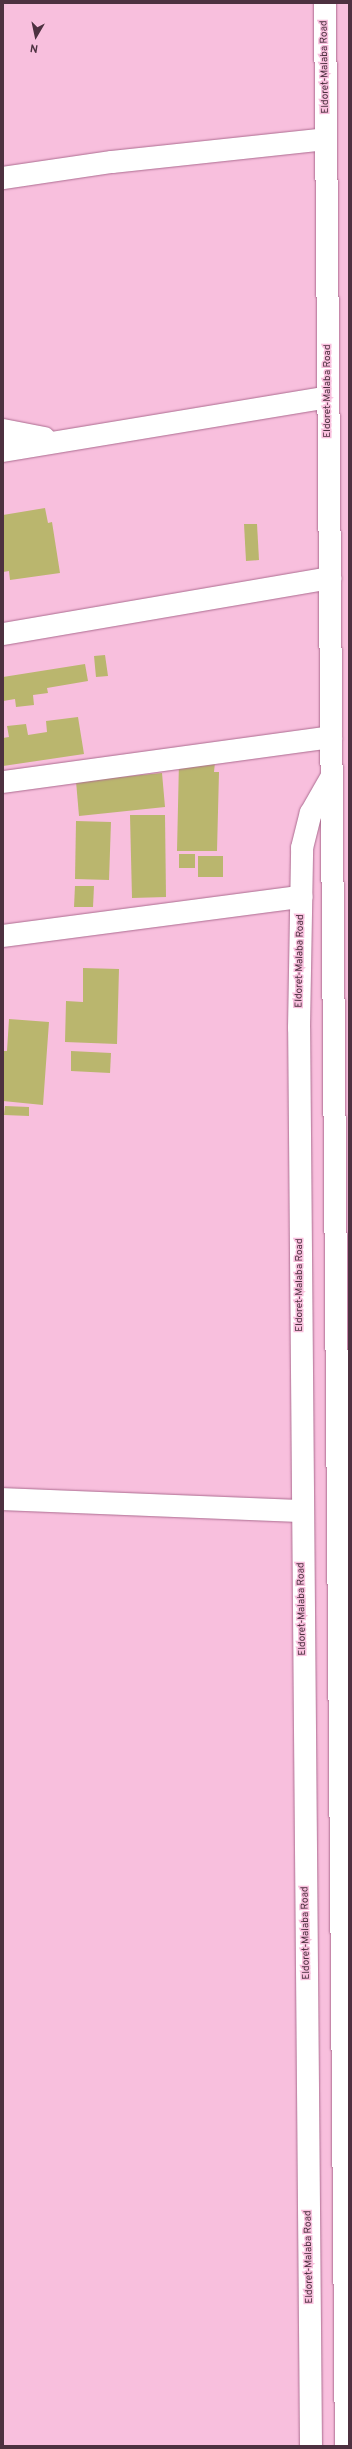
<!DOCTYPE html>
<style>
body{margin:0}
#map{position:relative;width:352px;height:2449px;overflow:hidden;background:#f8bfdd;font-family:Overpass,sans-serif}
div>[style]{position:absolute}
[style*='--x']{left:calc(var(--x)*1px);top:calc(var(--y)*1px);width:calc(var(--w)*1px);rotate:calc(var(--a)*1deg)}
.building>*{inset:0;background:#bab66e}
.roads{filter:drop-shadow(0 0 1px #ac6c90) drop-shadow(0 0 1px #ac6c90)}
.minor>*{height:22px;margin:-11px;padding:0 11px;transform-origin:11px;border-radius:11px;background:#fff}
.highway>*{height:22px;margin:-11px;padding:0 11px;transform-origin:11px;border-radius:11px;background:#fff}
span{translate:-50% -50%;white-space:nowrap;text-align:center;line-height:1.15;-webkit-text-stroke:3px #f8bfdd;paint-order:stroke}
.street-label{font-size:10px;color:#4d3140}
.frame{position:absolute;inset:0;border:4px solid #4d3140;pointer-events:none}
.north{position:absolute;left:16px;top:16px;width:40px;height:40px;-webkit-text-stroke:3px #f8bfdd;paint-order:stroke;rotate:189deg;font-size:11px;font-weight:700;line-height:16px;text-align:center;color:#4d3140}
.north::after{content:'';display:block;margin:auto;width:14px;height:18px;background:#4d3140;clip-path:polygon(50% 0,100% 100%,50% 72%,0 100%)}
</style>
<div id="map">
<div class="building">
<div style="clip-path:polygon(45px 508px,48px 523px,52px 522px,60px 573px,10px 580px,9px 571px,3px 572px,3px 515px)"></div>
<div style="clip-path:polygon(244px 524px,257px 524px,259px 560px,246px 561px)"></div>
<div style="clip-path:polygon(105px 655px,108px 676px,96px 677px,94px 656px)"></div>
<div style="clip-path:polygon(85px 664px,88px 681px,47px 688px,48px 693px,33px 695px,34px 705px,16px 707px,15px 699px,3px 701px,3px 677px)"></div>
<div style="clip-path:polygon(78px 717px,84px 754px,3px 766px,3px 738px,9px 737px,7px 726px,26px 724px,28px 735px,47px 732px,46px 721px)"></div>
<div style="clip-path:polygon(179px 761px,215px 762px,214px 772px,219px 772px,217px 851px,177px 851px)"></div>
<div style="clip-path:polygon(162px 773px,165px 807px,79px 816px,76px 781px)"></div>
<div style="clip-path:polygon(130px 815px,165px 815px,166px 897px,132px 898px)"></div>
<div style="clip-path:polygon(76px 821px,111px 822px,109px 880px,75px 879px)"></div>
<div style="clip-path:polygon(179px 854px,195px 854px,195px 868px,179px 868px)"></div>
<div style="clip-path:polygon(198px 856px,223px 856px,223px 877px,198px 877px)"></div>
<div style="clip-path:polygon(75px 886px,94px 886px,93px 907px,74px 907px)"></div>
<div style="clip-path:polygon(83px 968px,119px 969px,117px 1044px,65px 1042px,66px 1001px,83px 1002px)"></div>
<div style="clip-path:polygon(9px 1019px,49px 1022px,43px 1105px,3px 1101px,3px 1051px,7px 1051px)"></div>
<div style="clip-path:polygon(71px 1051px,111px 1053px,110px 1073px,71px 1071px)"></div>
<div style="clip-path:polygon(5px 1106px,29px 1107px,29px 1116px,4px 1115px)"></div>
</div>
<div class="roads">
<div class="minor">
<div style="--x:3;--y:178;--w:110;--a:-8.4"></div>
<div style="--x:112;--y:162;--w:215;--a:-6.1"></div>
<div style="--x:3;--y:430;--w:42;--a:11"></div>
<div style="--x:3;--y:451;--w:329;--a:-9.4"></div>
<div style="--x:3;--y:634;--w:332;--a:-9.7"></div>
<div style="--x:3;--y:782;--w:331;--a:-7.8"></div>
<div style="--x:3;--y:936;--w:301;--a:-7.5"></div>
<div style="--x:3;--y:1499;--w:298;--a:2.3"></div>
<div style="--x:311;--y:2446;--w:1418;--a:-90.48"></div>
<div style="--x:299;--y:1028;--w:180;--a:-89"></div>
<div style="--x:302;--y:848;--w:36;--a:-76"></div>
<div style="--x:311;--y:813;--w:40;--a:-60.3"></div>
</div>
<div class="highway">
<div style="--x:325;--y:3;--w:2443;--a:89.51"></div>
</div>
</div>
<div class="street-label">
<span style="left:325px;top:67px;rotate:-91deg">Eldoret-Malaba Road</span>
<span style="left:328px;top:391px;rotate:-90deg">Eldoret-Malaba Road</span>
<span style="left:300px;top:961px;rotate:-89deg">Eldoret-Malaba Road</span>
<span style="left:300px;top:1285px;rotate:-90deg">Eldoret-Malaba Road</span>
<span style="left:302px;top:1609px;rotate:-91deg">Eldoret-Malaba Road</span>
<span style="left:306px;top:1933px;rotate:-91deg">Eldoret-Malaba Road</span>
<span style="left:309px;top:2257px;rotate:-91deg">Eldoret-Malaba Road</span>
</div>
<div class="frame"></div>
<div class="north">N</div>
</div>
